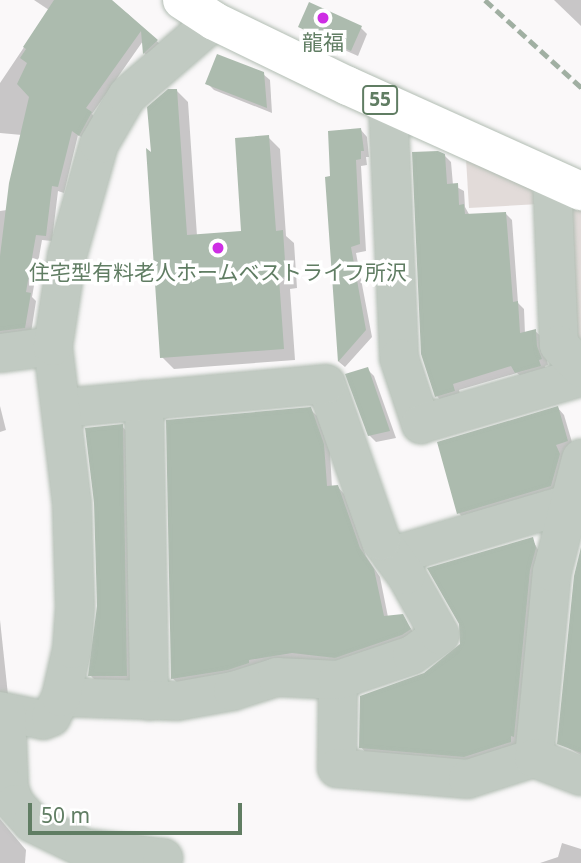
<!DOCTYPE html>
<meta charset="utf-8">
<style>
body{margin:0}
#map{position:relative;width:581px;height:863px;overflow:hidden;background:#faf8f9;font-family:"Noto Sans","Noto Sans JP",sans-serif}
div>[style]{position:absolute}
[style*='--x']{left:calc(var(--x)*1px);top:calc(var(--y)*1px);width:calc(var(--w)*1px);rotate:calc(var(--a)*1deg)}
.green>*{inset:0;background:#e2dbd9}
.shadow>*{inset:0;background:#0003}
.building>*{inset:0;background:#acbbae}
.roads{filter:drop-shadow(0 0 2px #b2bdb3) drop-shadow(0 0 2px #b2bdb3)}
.minor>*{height:38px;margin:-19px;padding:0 19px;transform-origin:19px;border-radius:19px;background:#c1cac2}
.major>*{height:38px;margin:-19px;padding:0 19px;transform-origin:19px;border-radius:19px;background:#fff}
.rail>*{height:5px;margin-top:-2.5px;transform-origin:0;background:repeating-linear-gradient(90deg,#a0afa2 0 10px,transparent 0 15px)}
.dots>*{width:19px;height:19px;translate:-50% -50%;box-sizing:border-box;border:4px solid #fff;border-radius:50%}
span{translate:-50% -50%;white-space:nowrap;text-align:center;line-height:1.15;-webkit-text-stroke:7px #fff;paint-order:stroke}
.shield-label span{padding:2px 5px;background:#fff;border:2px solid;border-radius:5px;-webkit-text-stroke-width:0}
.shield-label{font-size:19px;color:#607d63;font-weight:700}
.poi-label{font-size:21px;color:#607d63}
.scale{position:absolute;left:28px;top:803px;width:214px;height:32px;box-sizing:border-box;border:4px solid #607d63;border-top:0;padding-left:9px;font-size:21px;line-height:24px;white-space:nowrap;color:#607d63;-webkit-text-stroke:5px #fff;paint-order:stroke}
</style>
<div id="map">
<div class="green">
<div style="clip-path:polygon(466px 159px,531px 189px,539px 204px,469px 208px)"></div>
<div style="clip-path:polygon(567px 203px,581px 209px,581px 347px,575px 341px)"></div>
</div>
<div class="shadow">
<div style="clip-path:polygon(34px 0,109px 0,128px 14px,163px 47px,150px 58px,144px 53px,143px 41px,92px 114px,97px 120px,86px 140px,78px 135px,64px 193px,58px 191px,52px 241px,42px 240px,32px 297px,36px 301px,31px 333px,0 339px,0 211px,7px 210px,22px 135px,0 133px,0 83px,49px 10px)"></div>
<div style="clip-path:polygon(554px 0,581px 0,581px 26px)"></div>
<div style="clip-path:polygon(300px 26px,361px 28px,367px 34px,358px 56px,306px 33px)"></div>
<div style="clip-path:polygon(263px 74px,270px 80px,272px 113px,214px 90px,207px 83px)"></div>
<div style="clip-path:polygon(176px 90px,188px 102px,197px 236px,243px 233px,268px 137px,280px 149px,286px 236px,294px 243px,297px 288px,290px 289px,295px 360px,174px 369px,162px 357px,154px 156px)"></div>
<div style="clip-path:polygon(361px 130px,367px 137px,369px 157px,366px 157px,367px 165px,361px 166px,366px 251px,356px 253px,372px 337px,345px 367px,339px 362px,327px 178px,332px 178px)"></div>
<div style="clip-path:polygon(444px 155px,451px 162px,453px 185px,464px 191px,465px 207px,470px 216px,506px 214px,512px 220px,518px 303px,524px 309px,525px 334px,535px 331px,542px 337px,548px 365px,545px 366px,547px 372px,524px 379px,517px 373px,459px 390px,461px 398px,443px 403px,437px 396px)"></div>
<div style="clip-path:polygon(367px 369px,374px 376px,396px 438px,376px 442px,369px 435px)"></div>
<div style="clip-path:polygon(0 406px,6px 430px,0 432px)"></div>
<div style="clip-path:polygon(558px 408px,564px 415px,574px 449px,558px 492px,465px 520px,459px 513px)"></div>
<div style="clip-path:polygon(310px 409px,317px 416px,330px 452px,332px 488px,338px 487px,344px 494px,366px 556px,380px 577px,388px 617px,402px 616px,416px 636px,342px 664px,299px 659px,179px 684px,172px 678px)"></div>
<div style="clip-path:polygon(122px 426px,128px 433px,131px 682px,97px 682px,90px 675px)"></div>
<div style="clip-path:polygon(532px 539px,541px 555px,517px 749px,472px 761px,367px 754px,361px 747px,420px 677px,461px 646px)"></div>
<div style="clip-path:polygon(581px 554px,581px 755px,559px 743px)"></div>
<div style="clip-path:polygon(0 620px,8px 695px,0 696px)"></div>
<div style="clip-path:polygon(0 819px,26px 850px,25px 863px,0 863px)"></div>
<div style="clip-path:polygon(562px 843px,581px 849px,581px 863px,540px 863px,558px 857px)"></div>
</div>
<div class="building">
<div style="clip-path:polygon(54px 0,112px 0,158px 40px,143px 54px,141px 31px,86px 108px,92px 112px,79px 136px,72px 131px,58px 187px,52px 186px,46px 236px,36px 235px,26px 292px,31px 293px,25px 328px,0 331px,0 256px,9px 183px,29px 97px,17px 84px,27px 63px,20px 58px,26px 49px,23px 47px)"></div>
<div style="clip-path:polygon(309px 2px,362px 26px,351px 51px,298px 27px)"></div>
<div style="clip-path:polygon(217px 54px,264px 72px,267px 108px,205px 84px)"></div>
<div style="clip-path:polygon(168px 89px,177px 89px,187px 235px,241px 231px,235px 138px,269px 135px,276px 231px,283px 230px,286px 277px,279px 278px,284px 349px,160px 358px,146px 148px,151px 152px,147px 107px)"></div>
<div style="clip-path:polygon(361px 128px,364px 151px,361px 151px,361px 159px,356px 160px,360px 244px,351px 247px,366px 330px,338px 362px,325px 177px,330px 176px,328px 131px)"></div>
<div style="clip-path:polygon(438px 151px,445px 154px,447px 184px,458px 183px,459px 205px,464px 204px,465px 214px,506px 212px,513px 302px,518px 301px,520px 333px,536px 329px,537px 346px,542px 359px,539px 360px,541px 366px,515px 373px,511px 366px,453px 384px,455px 391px,435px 397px,421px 354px,412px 152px)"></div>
<div style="clip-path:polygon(368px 367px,390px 431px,368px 436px,345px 374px)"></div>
<div style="clip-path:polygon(558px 406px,568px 441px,556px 445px,560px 454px,551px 486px,457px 514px,437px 442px)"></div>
<div style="clip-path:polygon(311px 407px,324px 444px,327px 486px,338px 485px,360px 548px,374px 569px,384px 616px,403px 614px,411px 629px,402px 635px,335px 658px,292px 653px,249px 660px,249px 663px,228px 670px,171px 679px,166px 420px)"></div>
<div style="clip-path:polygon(123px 424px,127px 676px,88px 676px,97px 606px,94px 503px,85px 428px)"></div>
<div style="clip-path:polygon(533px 537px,536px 548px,530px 570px,514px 737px,511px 736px,511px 742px,464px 757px,359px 748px,360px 696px,424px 673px,460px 644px,459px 624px,427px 568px)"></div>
<div style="clip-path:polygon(581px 547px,581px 753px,557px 744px,574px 576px)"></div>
</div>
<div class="roads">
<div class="minor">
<div style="--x:388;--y:103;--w:255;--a:87.5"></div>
<div style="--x:399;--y:358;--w:70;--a:71.6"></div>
<div style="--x:421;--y:424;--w:167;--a:-16.4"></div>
<div style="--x:552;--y:178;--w:167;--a:87.6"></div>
<div style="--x:559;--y:345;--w:32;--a:46"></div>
<div style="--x:0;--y:353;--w:53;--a:-7.5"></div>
<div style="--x:144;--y:400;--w:301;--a:89"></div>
<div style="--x:392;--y:556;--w:184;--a:-16.5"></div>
<div style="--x:338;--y:680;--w:88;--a:90.7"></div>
<div style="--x:337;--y:768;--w:131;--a:4.8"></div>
<div style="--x:468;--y:779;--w:69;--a:-17.7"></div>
<div style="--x:534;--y:758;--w:187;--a:-84.5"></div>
<div style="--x:552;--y:572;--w:117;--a:-75.6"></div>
<div style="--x:61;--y:697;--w:116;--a:2"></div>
<div style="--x:177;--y:701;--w:57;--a:-10.1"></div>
<div style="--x:233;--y:691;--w:46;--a:-17.7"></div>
<div style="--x:277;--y:677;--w:61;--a:2.8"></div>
<div style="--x:338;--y:680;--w:78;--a:-18.7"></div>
<div style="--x:412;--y:655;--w:34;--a:-36"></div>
<div style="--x:440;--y:635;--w:69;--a:-119.5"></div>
<div style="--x:406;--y:575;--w:42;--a:-126.3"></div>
<div style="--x:381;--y:541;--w:166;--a:-109.3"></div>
<div style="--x:326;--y:384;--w:265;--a:174.8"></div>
<div style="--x:0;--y:711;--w:44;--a:11.8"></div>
<div style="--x:43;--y:720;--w:9;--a:-21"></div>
<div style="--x:51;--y:717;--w:22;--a:-63"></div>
<div style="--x:61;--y:697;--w:49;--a:-77.1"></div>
<div style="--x:72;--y:649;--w:42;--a:-85.9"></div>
<div style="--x:75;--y:607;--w:103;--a:-91.7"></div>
<div style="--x:72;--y:504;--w:159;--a:-96.9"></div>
<div style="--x:53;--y:346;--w:91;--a:-81.2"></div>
<div style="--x:67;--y:256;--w:116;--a:-74.1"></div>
<div style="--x:99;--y:144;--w:56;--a:-59.7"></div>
<div style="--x:127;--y:96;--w:115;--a:-40.8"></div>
<div style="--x:6;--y:713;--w:76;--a:87.7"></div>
<div style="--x:9;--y:789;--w:16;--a:68"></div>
<div style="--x:15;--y:804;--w:25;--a:48"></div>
<div style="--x:32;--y:823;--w:58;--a:25.7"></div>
<div style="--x:84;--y:848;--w:80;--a:7.2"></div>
<div style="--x:163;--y:858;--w:5;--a:101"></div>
<div style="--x:534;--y:758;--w:50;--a:21"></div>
</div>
<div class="major">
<div style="--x:182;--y:0;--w:38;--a:33"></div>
<div style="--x:214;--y:21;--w:149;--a:25.9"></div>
<div style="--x:348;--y:86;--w:256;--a:24.3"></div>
</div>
</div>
<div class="rail">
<div style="--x:485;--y:0;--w:130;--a:42.2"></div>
</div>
<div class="dots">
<div style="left:323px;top:18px;background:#ce2ee4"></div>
<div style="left:218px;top:248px;background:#ce2ee4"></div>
</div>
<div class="shield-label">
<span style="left:380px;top:100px">55</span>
</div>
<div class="poi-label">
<span style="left:323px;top:42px">龍福</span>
<span style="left:218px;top:272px">住宅型有料老人ホームベストライフ所沢</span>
</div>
<div class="scale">50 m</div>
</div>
